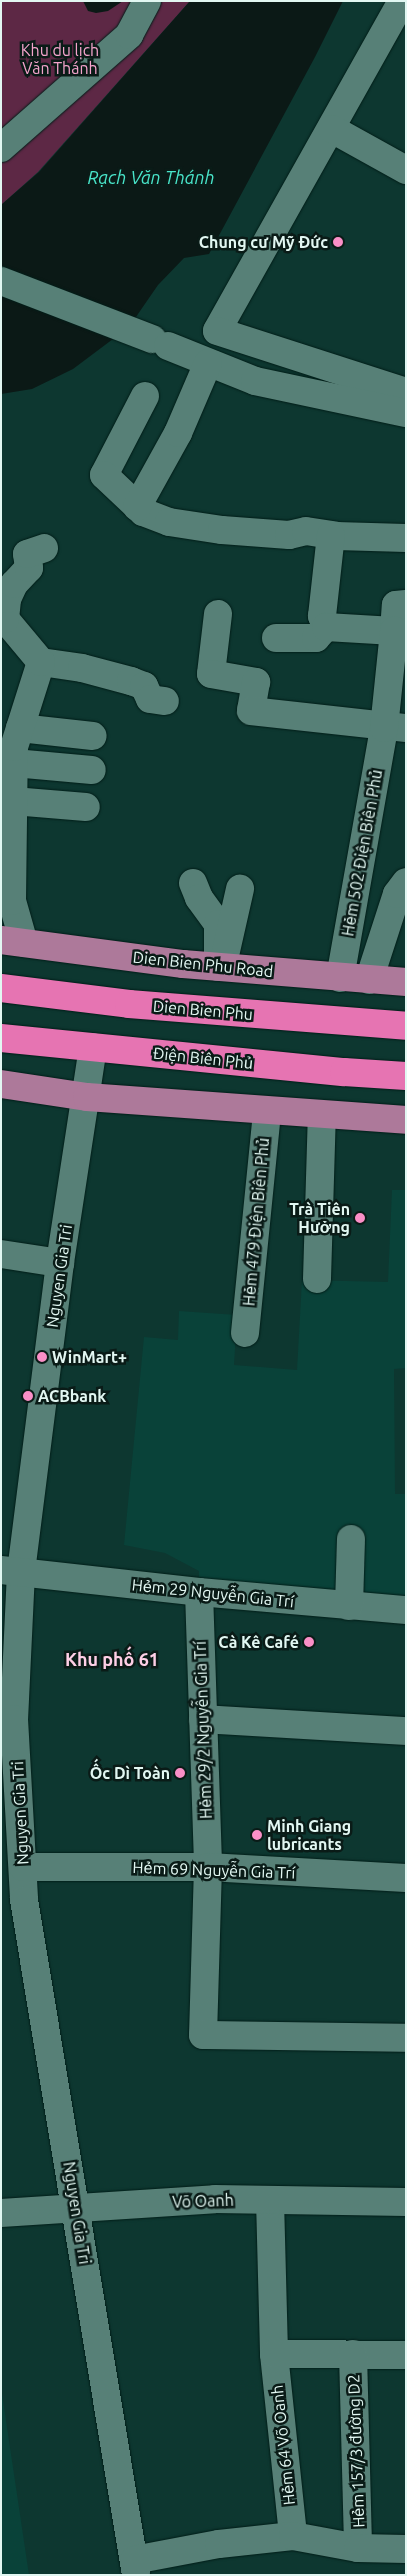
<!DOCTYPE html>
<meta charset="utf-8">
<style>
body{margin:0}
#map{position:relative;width:407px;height:2576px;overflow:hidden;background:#0d3730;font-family:Ubuntu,sans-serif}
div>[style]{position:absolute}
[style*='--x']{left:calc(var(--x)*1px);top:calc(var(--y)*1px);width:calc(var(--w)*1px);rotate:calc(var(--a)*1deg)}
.built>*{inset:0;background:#094239}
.green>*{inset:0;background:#5d2845}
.water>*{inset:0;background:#0b1916}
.roads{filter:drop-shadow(0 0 1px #001d18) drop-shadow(0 0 1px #001d18)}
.minor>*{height:28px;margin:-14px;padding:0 14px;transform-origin:14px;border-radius:14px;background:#578077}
.major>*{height:28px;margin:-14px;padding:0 14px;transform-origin:14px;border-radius:14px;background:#ad799a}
.highway>*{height:28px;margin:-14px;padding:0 14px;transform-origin:14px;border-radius:14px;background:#e674b2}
.dots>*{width:14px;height:14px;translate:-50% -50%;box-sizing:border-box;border:2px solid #0a1b17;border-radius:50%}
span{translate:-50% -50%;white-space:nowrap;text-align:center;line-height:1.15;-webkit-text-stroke:5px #0a1b17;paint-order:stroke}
.park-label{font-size:16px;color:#f5a4cd}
.poi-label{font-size:16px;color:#e2f7f2;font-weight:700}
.right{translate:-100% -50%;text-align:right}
.left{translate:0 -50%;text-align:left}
.street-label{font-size:16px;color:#e2f7f2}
.water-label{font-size:18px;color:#49e5ca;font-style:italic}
.neighbourhood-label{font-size:18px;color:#fecfe6;font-weight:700}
.frame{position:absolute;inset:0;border:2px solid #e2f7f2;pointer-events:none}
</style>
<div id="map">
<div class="built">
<div style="clip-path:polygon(392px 1190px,406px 1190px,406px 1368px,394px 1369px,395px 1494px,406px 1494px,406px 1599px,199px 1580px,199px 1571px,165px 1553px,124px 1545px,144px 1337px,178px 1340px,179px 1311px,237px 1315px,234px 1365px,297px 1370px,302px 1280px,388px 1282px)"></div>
<div style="clip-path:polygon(1px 2387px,29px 2575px,1px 2575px)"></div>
</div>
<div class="green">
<div style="clip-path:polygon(1px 1px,190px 1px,38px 172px,1px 205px)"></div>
</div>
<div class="water">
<div style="clip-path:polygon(83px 1px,123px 1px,108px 11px,96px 13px,88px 11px)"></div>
<div style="clip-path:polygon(190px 1px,343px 1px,315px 57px,209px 254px,184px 258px,158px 285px,129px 327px,73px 369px,32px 389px,1px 394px,1px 205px,39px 172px)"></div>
</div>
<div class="roads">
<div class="minor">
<div style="--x:402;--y:1;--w:378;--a:119.3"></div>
<div style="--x:217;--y:331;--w:199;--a:17.9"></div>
<div style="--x:332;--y:129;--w:85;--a:29"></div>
<div style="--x:1;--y:148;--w:171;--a:-41.4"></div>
<div style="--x:129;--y:35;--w:38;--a:-62"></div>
<div style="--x:1;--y:281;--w:162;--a:21"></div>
<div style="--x:168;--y:346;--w:94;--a:21.9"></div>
<div style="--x:255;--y:381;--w:154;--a:12"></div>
<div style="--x:145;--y:396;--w:89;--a:117.4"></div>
<div style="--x:104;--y:475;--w:54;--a:43.5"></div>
<div style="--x:143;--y:512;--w:28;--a:21"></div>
<div style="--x:169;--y:522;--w:54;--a:8.6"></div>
<div style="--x:222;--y:530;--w:67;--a:4.3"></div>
<div style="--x:289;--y:535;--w:17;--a:-13"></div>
<div style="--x:306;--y:531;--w:30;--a:9"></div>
<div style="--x:336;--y:536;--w:70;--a:1.6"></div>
<div style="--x:137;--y:507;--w:85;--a:-61"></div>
<div style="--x:178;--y:433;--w:76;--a:-66.8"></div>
<div style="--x:218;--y:614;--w:60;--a:96.7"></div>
<div style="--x:211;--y:674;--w:46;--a:10.1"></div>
<div style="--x:256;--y:682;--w:29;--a:100"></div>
<div style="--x:251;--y:711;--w:156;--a:6.3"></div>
<div style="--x:326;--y:627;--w:12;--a:-110"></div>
<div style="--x:322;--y:616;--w:81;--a:-83.7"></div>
<div style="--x:276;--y:638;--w:40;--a:0"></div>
<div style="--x:316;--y:638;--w:15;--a:-48"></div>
<div style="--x:326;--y:627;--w:68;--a:3.4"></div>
<div style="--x:394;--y:631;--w:26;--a:-86"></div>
<div style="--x:396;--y:605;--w:10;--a:-6"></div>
<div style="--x:41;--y:662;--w:41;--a:8.3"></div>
<div style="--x:82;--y:668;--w:51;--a:14.9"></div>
<div style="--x:131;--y:681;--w:14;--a:21"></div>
<div style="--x:144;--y:686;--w:14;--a:65"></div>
<div style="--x:150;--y:699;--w:15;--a:8"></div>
<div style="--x:20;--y:728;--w:73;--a:6.3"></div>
<div style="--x:14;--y:763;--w:78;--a:5.1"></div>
<div style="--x:13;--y:801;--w:73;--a:4.7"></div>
<div style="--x:193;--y:883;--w:16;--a:68"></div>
<div style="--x:199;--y:898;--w:32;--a:54"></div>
<div style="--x:218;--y:924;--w:43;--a:90"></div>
<div style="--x:24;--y:943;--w:44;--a:-105.9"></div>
<div style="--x:12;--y:901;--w:154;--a:-89.3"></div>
<div style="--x:14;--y:747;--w:89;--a:-72.4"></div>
<div style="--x:41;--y:662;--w:56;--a:-129.9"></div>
<div style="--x:5;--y:619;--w:20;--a:-84"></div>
<div style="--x:7;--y:599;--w:17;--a:-65"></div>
<div style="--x:14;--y:584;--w:22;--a:-47"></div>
<div style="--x:29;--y:568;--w:14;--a:-98"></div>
<div style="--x:27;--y:554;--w:18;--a:-19"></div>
<div style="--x:226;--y:951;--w:64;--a:-77.3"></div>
<div style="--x:340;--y:978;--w:254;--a:-80"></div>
<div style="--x:384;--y:728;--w:98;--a:-84.1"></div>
<div style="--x:369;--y:980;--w:90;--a:-72"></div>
<div style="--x:397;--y:894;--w:15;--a:-53"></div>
<div style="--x:93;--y:1047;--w:219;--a:98.7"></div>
<div style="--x:60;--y:1263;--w:311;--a:97.2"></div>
<div style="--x:21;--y:1572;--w:147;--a:92.7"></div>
<div style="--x:14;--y:1719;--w:181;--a:86.8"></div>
<div style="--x:24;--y:1900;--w:684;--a:80.58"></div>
<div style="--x:1;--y:1254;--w:60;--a:8.7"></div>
<div style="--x:317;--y:1279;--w:164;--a:-88.3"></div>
<div style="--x:245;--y:1333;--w:223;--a:-84.3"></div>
<div style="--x:1;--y:1570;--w:199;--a:6.3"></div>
<div style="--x:199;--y:1592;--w:208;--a:5"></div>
<div style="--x:199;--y:1592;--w:275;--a:88.1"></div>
<div style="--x:208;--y:1867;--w:168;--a:91.7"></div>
<div style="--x:203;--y:2035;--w:203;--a:0.8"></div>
<div style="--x:349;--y:1606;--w:67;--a:-88.3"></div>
<div style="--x:203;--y:1719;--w:203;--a:3.4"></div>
<div style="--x:23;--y:1867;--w:185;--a:0"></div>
<div style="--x:208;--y:1867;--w:198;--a:3.2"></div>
<div style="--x:270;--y:2200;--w:154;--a:88.5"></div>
<div style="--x:274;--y:2354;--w:183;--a:84"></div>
<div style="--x:1;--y:2213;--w:214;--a:-3.7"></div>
<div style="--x:215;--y:2199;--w:191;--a:0.9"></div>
<div style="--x:274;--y:2354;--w:132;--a:0.4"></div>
<div style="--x:353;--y:2354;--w:194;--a:88.5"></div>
<div style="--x:134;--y:2560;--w:86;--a:-10.7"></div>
<div style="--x:219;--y:2544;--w:74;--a:-6.2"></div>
<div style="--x:293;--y:2536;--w:66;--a:10.5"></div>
<div style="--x:358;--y:2548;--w:48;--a:1.2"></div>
</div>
<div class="major">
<div style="--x:1;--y:940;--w:184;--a:7.5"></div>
<div style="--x:183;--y:964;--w:224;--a:4.6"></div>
<div style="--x:1;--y:1084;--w:87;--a:8.6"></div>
<div style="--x:87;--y:1097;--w:320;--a:4.1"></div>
</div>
<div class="highway">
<div style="--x:1;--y:988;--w:129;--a:7.1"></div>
<div style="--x:129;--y:1004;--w:278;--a:4.5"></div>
<div style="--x:1;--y:1038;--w:345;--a:5.7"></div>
<div style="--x:344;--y:1072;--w:62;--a:3.7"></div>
</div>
</div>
<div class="dots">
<div style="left:338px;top:242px;background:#fa8fc7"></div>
<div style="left:360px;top:1218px;background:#fa8fc7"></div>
<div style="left:42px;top:1357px;background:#fa8fc7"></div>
<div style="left:28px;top:1396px;background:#fa8fc7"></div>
<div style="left:309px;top:1642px;background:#fa8fc7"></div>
<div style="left:180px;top:1773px;background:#fa8fc7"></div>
<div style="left:257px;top:1835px;background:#fa8fc7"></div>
</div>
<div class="park-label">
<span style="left:60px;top:59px">Khu du lịch<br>Văn Thánh</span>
</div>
<div class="poi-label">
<span class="right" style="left:328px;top:242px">Chung cư Mỹ Đức</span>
<span class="right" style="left:350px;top:1218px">Trà Tiên<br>Hưởng</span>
<span class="left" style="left:52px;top:1357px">WinMart+</span>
<span class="left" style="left:38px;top:1396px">ACBbank</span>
<span class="right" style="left:299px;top:1642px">Cà Kê Café</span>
<span class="right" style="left:170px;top:1773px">Ốc Dì Toàn</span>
<span class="left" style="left:267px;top:1835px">Minh Giang<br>lubricants</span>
</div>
<div class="street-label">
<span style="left:362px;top:853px;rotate:-80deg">Hẻm 502 Điện Biên Phủ</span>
<span style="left:203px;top:964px;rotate:6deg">Dien Bien Phu Road</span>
<span style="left:203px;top:1010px;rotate:5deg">Dien Bien Phu</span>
<span style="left:203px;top:1058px;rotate:6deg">Điện Biên Phủ</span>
<span style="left:256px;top:1222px;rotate:-85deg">Hẻm 479 Điện Biên Phủ</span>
<span style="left:59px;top:1276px;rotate:-82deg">Nguyen Gia Tri</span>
<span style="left:213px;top:1593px;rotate:6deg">Hẻm 29 Nguyễn Gia Trí</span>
<span style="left:203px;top:1730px;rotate:-92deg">Hẻm 29/2 Nguyễn Gia Trí</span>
<span style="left:20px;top:1813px;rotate:-93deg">Nguyen Gia Tri</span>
<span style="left:214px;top:1870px;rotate:2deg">Hẻm 69 Nguyễn Gia Trí</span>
<span style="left:203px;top:2201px;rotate:-2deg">Võ Oanh</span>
<span style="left:77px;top:2213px;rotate:81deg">Nguyen Gia Tri</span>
<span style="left:283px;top:2445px;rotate:-96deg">Hẻm 64 Võ Oanh</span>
<span style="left:356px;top:2451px;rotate:-92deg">Hẻm 157/3 đường D2</span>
</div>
<div class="water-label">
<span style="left:151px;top:177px">Rạch Văn Thánh</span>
</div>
<div class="neighbourhood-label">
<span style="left:112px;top:1659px">Khu phố 61</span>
</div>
<div class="frame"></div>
</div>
